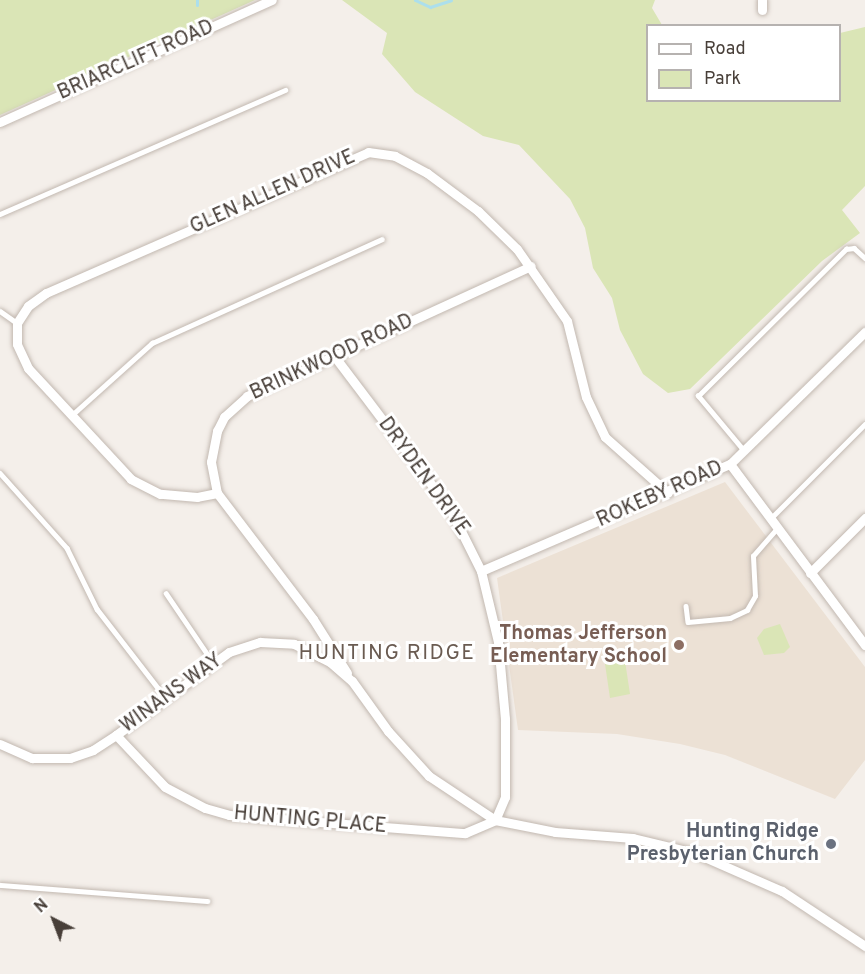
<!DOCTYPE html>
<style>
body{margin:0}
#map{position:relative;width:865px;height:974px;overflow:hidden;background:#f4efea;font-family:Overpass,sans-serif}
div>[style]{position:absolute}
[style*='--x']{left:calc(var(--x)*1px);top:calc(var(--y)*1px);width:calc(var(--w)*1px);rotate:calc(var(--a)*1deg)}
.education>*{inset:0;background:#ece1d5}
.green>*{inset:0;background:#dae5b6}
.stream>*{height:3px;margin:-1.5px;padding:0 1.5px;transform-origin:1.5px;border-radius:1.5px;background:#acdfec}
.roads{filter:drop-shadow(0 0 2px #c2b8b0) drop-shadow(0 0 2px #c2b8b0)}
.lane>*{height:4.5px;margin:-2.25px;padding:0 2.25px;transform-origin:2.25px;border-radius:2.25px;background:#fff}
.street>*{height:9px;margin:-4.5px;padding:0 4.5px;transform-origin:4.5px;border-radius:4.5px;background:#fff}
.dots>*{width:16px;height:16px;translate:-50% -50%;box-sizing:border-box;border:3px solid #fff;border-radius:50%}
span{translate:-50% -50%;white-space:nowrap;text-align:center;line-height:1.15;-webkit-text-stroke:6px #fff;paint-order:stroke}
.street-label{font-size:20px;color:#483f39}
.education-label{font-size:20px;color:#785e54;font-weight:700}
.right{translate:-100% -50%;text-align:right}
.worship-label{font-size:20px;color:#5b616d;font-weight:700}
.neighbourhood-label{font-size:21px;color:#6a5b51;letter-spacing:1.5px}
.legend{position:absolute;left:646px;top:24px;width:195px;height:78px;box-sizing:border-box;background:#fff;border:2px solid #b6b2b0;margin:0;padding:8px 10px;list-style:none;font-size:18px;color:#483f39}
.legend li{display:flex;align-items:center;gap:12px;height:30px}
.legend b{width:30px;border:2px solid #b6b2b0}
.north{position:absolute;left:24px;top:890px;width:60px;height:60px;-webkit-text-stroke:4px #fff;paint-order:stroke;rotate:318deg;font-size:16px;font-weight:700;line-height:24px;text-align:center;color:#483f39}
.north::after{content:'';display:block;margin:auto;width:21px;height:27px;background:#483f39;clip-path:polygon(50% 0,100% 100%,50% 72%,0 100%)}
</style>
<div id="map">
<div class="education">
<div style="clip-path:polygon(725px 482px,865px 667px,865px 760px,835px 799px,725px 755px,680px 744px,617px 734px,518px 730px,497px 578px)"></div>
</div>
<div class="green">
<div style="clip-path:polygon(0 0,255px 0,0 115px)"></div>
<div style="clip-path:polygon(342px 0,655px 0,652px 8px,662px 25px,648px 26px,648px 100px,840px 100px,840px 33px,865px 27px,865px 186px,842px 210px,860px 233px,822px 261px,690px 389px,668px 393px,643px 374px,620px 330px,612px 298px,593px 268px,585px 228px,570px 199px,519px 145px,483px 136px,415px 92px,382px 54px,387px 33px)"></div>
<div style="clip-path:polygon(780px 624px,790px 647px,784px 653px,764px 655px,757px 638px,764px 629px)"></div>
<div style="clip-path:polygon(625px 661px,630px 694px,610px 698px,605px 664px)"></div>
</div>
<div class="stream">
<div style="--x:197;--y:0;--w:5;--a:90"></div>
<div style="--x:415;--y:0;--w:17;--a:25"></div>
<div style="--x:430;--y:7;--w:22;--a:-18"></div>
</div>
<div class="roads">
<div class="lane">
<div style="--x:0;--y:214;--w:311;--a:-23.5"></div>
<div style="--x:0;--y:311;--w:21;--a:35"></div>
<div style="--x:72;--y:415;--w:108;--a:-42"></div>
<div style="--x:152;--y:343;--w:252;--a:-24.3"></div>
<div style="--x:744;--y:451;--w:72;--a:-129.9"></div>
<div style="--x:698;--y:396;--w:209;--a:-44.8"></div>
<div style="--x:846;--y:249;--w:8;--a:-7"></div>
<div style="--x:854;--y:248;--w:15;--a:42"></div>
<div style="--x:0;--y:473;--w:101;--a:48.2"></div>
<div style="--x:67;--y:548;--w:68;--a:63.8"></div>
<div style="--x:97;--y:609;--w:111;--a:52.3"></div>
<div style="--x:770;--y:519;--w:134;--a:-45"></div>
<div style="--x:166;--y:593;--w:82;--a:55.9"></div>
<div style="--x:686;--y:606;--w:16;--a:83"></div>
<div style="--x:688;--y:622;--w:42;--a:-5.4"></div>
<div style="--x:730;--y:618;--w:19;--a:-25"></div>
<div style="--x:747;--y:610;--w:16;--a:-60"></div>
<div style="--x:755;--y:596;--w:40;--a:-92.9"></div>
<div style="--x:753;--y:556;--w:37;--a:-49"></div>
<div style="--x:0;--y:885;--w:208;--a:4.4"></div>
</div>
<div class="street">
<div style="--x:762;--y:0;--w:10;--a:90"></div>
<div style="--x:0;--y:122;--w:298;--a:-24.2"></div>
<div style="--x:335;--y:357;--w:191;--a:52.9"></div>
<div style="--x:450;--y:509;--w:69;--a:63.4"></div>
<div style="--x:481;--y:571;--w:73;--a:76.5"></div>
<div style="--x:498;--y:642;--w:77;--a:84.8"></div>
<div style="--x:505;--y:719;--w:78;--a:90"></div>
<div style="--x:505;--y:797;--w:25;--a:113"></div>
<div style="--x:730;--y:464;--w:226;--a:53.3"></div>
<div style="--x:217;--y:493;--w:20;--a:169"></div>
<div style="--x:197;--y:497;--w:37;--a:-175"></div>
<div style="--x:160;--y:494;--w:33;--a:-153"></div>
<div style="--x:131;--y:479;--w:151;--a:-132.9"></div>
<div style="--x:28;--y:368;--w:26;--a:-115"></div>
<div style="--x:17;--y:344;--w:21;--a:-90"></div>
<div style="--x:17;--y:323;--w:20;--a:-57"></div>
<div style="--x:28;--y:306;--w:22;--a:-36"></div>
<div style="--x:46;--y:293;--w:352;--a:-23.6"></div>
<div style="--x:368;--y:152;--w:27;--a:8"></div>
<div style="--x:395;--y:156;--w:36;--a:28"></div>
<div style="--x:427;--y:173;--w:64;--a:36.7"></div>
<div style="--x:478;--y:211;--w:54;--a:44.3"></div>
<div style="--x:517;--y:249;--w:88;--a:55.2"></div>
<div style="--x:567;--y:321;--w:78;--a:76"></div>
<div style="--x:586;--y:397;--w:44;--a:64.6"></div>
<div style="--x:605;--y:437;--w:84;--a:41.6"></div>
<div style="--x:481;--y:571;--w:271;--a:-23.3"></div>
<div style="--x:730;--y:464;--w:189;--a:-44.4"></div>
<div style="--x:810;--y:573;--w:78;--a:-45"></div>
<div style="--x:347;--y:673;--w:64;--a:-122.2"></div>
<div style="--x:313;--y:619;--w:158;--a:-127.3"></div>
<div style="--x:217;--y:493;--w:32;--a:-101"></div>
<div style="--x:211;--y:462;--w:32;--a:-79"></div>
<div style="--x:217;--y:431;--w:16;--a:-63"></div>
<div style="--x:224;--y:417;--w:31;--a:-42"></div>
<div style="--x:247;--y:396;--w:312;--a:-24.6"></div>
<div style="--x:116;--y:735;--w:71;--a:46.7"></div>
<div style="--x:165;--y:787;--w:45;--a:27.7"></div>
<div style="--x:205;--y:808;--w:25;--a:16"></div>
<div style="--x:229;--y:815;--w:237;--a:4.4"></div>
<div style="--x:465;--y:833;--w:33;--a:-23"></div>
<div style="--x:0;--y:744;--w:35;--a:24"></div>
<div style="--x:32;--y:758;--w:38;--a:0"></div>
<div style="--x:70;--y:758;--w:24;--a:-19"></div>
<div style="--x:93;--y:750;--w:27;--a:-33"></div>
<div style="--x:116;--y:735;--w:140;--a:-36.3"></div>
<div style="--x:229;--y:652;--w:33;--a:-18"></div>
<div style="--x:260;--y:642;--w:34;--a:3"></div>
<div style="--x:294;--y:644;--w:40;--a:26.6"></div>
<div style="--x:330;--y:662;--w:29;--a:41"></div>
<div style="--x:352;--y:681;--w:62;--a:54.2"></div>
<div style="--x:388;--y:731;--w:61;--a:47.7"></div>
<div style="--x:429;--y:776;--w:79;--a:33.7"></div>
<div style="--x:495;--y:820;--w:61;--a:11.3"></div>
<div style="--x:555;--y:832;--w:78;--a:4.4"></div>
<div style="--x:633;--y:838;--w:64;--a:13.6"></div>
<div style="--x:695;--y:853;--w:95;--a:23.6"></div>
<div style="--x:782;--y:891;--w:100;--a:33.5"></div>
</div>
</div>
<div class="dots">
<div style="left:679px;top:645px;background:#8d6e63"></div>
<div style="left:831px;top:844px;background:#6b7280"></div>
</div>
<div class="street-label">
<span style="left:136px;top:61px;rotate:-24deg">BRIARCLIFT ROAD</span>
<span style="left:273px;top:193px;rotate:-24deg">GLEN ALLEN DRIVE</span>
<span style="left:332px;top:358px;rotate:-25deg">BRINKWOOD ROAD</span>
<span style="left:423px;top:477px;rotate:54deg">DRYDEN DRIVE</span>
<span style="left:660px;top:495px;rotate:-24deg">ROKEBY ROAD</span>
<span style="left:172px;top:694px;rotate:-36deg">WINANS WAY</span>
<span style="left:310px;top:821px;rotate:5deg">HUNTING PLACE</span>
</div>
<div class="education-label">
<span class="right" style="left:667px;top:646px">Thomas Jefferson<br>Elementary School</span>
</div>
<div class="worship-label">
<span class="right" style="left:819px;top:844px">Hunting Ridge<br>Presbyterian Church</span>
</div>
<div class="neighbourhood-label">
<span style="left:387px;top:654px">HUNTING RIDGE</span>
</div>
<ul class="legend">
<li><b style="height:8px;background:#fff"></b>Road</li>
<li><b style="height:16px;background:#dae5b6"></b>Park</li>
</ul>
<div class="north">N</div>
</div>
